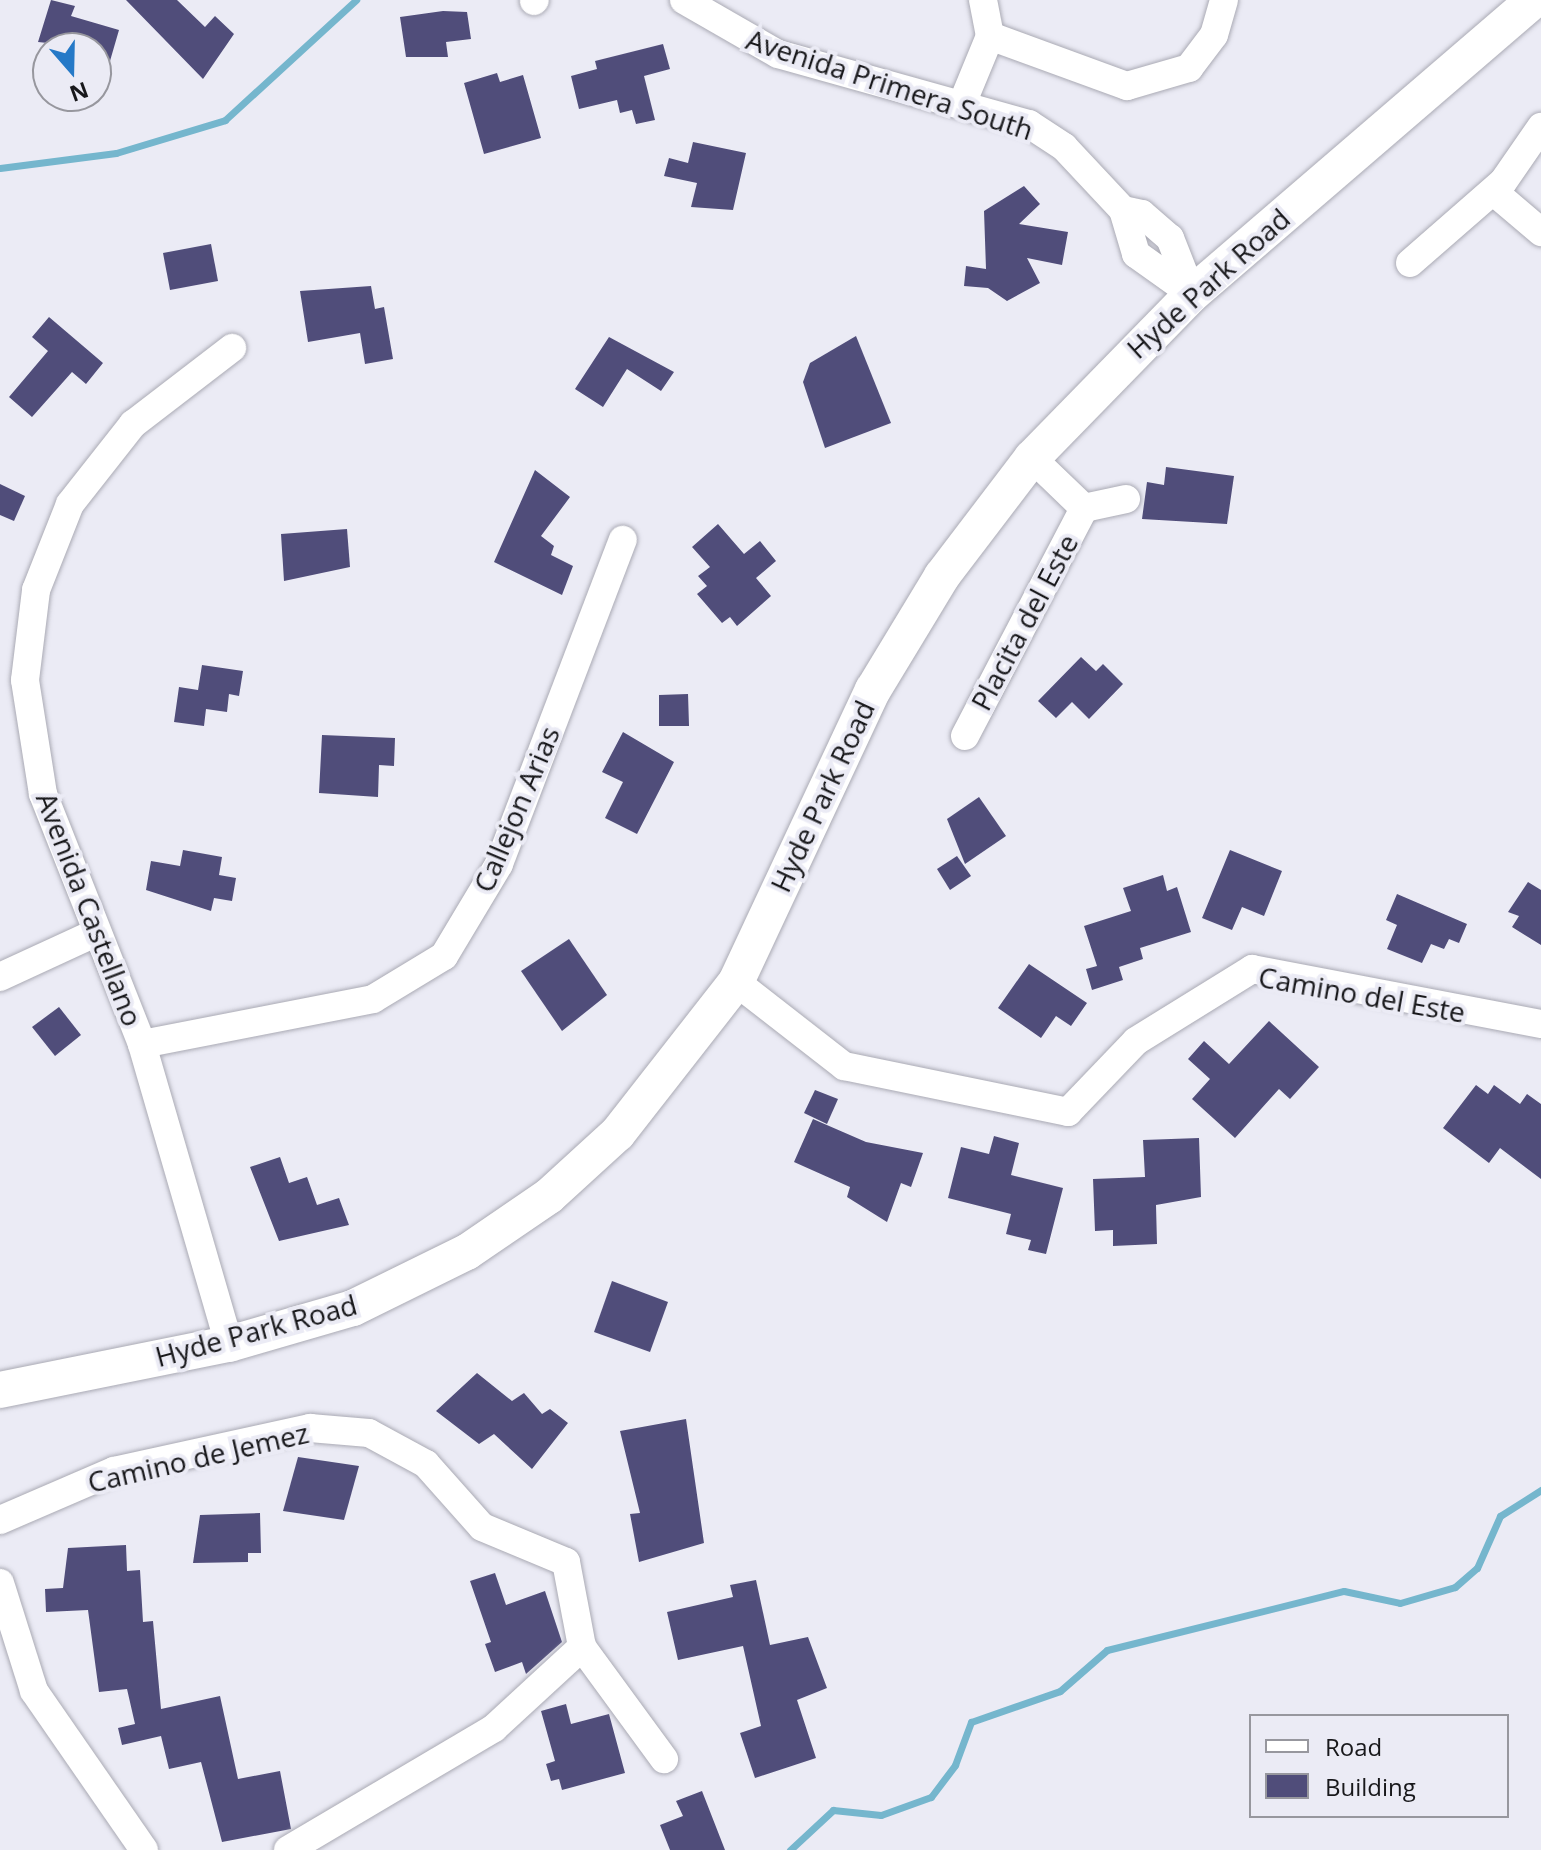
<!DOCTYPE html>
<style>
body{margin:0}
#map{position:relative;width:1541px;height:1850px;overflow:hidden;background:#ebebf5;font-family:"Open Sans",sans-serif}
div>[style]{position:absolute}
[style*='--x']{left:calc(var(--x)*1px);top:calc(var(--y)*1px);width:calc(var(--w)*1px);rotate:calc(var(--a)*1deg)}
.stream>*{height:7px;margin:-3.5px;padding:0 3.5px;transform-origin:3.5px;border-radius:3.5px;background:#75b6cd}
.building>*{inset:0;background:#504d7a}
.roads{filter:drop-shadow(0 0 2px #aaaab4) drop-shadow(0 0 2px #aaaab4)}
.minor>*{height:28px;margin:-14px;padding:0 14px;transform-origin:14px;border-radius:14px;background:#fff}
.major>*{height:36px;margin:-18px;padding:0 18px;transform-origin:18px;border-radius:18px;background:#fff}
span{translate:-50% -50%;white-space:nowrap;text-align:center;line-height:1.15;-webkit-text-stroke:8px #ebebf5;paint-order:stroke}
.street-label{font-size:28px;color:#18181b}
.legend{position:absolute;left:1249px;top:1714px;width:260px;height:104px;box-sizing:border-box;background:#ebebf5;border:2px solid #97979e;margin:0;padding:10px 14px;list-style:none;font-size:24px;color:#18181b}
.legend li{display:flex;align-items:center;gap:16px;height:40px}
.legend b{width:40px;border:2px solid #97979e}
.north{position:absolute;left:32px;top:32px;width:80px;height:80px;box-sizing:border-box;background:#ebebf5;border:2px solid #97979e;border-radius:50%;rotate:160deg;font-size:22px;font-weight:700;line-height:32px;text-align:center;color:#18181b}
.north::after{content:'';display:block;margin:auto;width:28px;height:36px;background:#2579c7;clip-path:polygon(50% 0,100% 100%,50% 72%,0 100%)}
</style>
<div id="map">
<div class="stream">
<div style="--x:0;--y:168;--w:117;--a:-7.4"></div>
<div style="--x:116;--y:153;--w:114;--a:-16.8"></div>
<div style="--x:225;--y:120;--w:178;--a:-42.5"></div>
<div style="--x:790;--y:1850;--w:59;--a:-42.9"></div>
<div style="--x:833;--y:1810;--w:48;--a:5.9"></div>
<div style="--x:881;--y:1815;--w:53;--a:-19.8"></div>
<div style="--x:931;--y:1797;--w:40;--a:-53"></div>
<div style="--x:955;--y:1765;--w:46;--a:-69.6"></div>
<div style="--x:971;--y:1722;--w:94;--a:-19.2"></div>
<div style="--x:1060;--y:1691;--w:62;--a:-41.1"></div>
<div style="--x:1107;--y:1650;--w:244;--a:-14"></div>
<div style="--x:1344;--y:1591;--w:57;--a:12.1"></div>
<div style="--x:1400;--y:1603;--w:57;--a:-16.2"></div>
<div style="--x:1455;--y:1587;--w:29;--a:-41"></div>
<div style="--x:1477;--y:1568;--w:57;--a:-66.1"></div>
<div style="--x:1500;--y:1516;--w:49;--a:-32.4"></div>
</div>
<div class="building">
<div style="clip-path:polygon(51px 0,75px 6px,71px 16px,119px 30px,101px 92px,96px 48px,38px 42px)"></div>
<div style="clip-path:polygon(126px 0,177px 0,205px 27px,215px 16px,234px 34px,203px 79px)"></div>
<div style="clip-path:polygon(443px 11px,467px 12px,471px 39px,446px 42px,448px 57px,406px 57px,400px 17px)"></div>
<div style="clip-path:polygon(663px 44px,670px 69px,644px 76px,655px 120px,636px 124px,632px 110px,620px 113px,617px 100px,579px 109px,571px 76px,597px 69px,595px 61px)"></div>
<div style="clip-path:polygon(497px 73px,500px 82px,523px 75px,541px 138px,484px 154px,464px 83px)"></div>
<div style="clip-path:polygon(693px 142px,746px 153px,733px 210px,691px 207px,697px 183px,664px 176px,669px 158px,688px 163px)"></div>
<div style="clip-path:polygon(1024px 186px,1040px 204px,1019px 224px,1068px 232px,1062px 265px,1027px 258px,1040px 283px,1007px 301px,988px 288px,964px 286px,966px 266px,986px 269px,984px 211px)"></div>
<div style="clip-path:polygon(211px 244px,218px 281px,170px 290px,163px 253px)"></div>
<div style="clip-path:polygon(371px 286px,375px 309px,384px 307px,393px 359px,365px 364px,360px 333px,308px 342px,300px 291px)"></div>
<div style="clip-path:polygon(49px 317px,103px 363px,86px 384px,72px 372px,32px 417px,9px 397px,48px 351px,32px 337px)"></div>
<div style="clip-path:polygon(856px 336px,891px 423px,825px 448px,803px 382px,810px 363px)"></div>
<div style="clip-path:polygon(609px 337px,674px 372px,661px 391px,627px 369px,603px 407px,575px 389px)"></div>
<div style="clip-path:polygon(1166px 467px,1234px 476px,1227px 524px,1142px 519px,1147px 482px,1164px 485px)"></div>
<div style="clip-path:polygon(535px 470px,570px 497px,541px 536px,554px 546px,551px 555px,573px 566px,562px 595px,494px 562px)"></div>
<div style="clip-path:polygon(0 484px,25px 496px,14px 521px,0 515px)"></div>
<div style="clip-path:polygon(718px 524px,744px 554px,760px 541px,776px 561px,756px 578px,771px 596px,737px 626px,730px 617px,722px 623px,697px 594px,707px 586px,698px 576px,710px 567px,692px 547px)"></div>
<div style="clip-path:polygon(347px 529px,350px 567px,284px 581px,281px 534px)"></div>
<div style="clip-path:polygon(1081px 657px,1096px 671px,1103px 664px,1123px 684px,1089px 719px,1072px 702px,1056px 718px,1038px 701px)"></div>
<div style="clip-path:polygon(202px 665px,243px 671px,239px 696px,229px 694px,227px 712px,206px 709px,204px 726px,174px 722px,179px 687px,198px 690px)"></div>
<div style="clip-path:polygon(688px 694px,689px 726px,659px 726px,659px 695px)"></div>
<div style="clip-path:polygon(623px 732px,674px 762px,637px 834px,605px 818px,623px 782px,602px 772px)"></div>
<div style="clip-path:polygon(322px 735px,395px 738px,394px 766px,379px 765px,378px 797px,319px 793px)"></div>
<div style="clip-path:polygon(979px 797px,1006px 836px,965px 864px,947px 819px)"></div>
<div style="clip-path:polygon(183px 850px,222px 857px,219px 875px,236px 878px,232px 901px,214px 898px,211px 911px,146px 890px,151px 861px,180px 866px)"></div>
<div style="clip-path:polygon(1230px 850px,1282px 871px,1264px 916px,1242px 907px,1232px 930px,1202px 918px)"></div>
<div style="clip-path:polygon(957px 856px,971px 876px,950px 890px,937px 869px)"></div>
<div style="clip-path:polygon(1163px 875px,1167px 891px,1177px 887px,1191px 932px,1140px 948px,1143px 959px,1119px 967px,1123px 980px,1092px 990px,1086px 969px,1097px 966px,1084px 926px,1131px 911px,1123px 888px)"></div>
<div style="clip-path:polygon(1528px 882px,1541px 890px,1541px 945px,1512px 927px,1519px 916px,1508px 912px)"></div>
<div style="clip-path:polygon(1397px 894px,1467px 924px,1459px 943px,1449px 939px,1444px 949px,1431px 944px,1422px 963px,1387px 949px,1397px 925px,1386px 920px)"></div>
<div style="clip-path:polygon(569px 939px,607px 995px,562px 1031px,521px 971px)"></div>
<div style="clip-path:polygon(1029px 964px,1087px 1003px,1071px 1026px,1056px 1016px,1041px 1038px,998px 1008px)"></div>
<div style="clip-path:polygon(59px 1007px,81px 1035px,55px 1056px,32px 1027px)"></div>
<div style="clip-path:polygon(1269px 1021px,1319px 1067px,1290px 1099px,1279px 1089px,1235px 1138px,1192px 1099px,1210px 1079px,1188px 1059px,1204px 1041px,1229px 1064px)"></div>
<div style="clip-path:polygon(1476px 1085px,1488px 1094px,1494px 1085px,1520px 1104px,1527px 1094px,1541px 1104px,1541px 1179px,1500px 1148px,1489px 1163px,1443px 1128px)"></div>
<div style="clip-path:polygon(815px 1090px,838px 1099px,827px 1124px,804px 1113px)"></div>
<div style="clip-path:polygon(813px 1119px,866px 1142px,923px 1153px,911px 1187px,901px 1183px,887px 1222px,847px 1197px,850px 1187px,794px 1162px)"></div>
<div style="clip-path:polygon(994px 1136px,1019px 1143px,1011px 1175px,1063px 1188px,1046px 1254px,1028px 1250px,1031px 1240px,1006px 1234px,1011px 1214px,948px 1198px,961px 1147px,989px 1154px)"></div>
<div style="clip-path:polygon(1199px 1138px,1201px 1197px,1156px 1205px,1157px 1244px,1113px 1246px,1113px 1230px,1095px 1231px,1093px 1179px,1145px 1177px,1143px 1140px)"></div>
<div style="clip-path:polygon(280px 1157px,289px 1183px,307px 1177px,317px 1205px,339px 1198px,349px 1225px,279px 1241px,250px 1167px)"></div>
<div style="clip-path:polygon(612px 1281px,668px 1302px,650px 1352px,594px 1332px)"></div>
<div style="clip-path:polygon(477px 1373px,512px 1401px,524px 1393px,542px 1414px,550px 1409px,568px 1423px,532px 1469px,494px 1434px,479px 1444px,436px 1411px)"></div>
<div style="clip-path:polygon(686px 1419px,704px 1543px,639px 1562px,630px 1514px,640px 1513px,620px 1431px)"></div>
<div style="clip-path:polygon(298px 1457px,359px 1466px,344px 1520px,283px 1511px)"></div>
<div style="clip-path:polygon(260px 1513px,261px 1553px,248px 1553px,248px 1562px,193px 1563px,200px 1515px)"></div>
<div style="clip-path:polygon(126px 1545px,127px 1571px,140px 1570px,143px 1622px,153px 1621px,161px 1709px,220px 1696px,238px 1779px,280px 1771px,291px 1829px,222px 1842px,201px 1762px,169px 1769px,161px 1736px,122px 1745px,118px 1728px,135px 1724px,127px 1689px,99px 1692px,88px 1610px,46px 1612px,45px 1589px,63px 1588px,68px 1548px)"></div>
<div style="clip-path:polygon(495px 1573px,506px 1605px,545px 1591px,562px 1642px,526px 1674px,522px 1662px,495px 1672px,485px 1644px,491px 1642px,470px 1581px)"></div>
<div style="clip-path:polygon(756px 1580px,770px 1645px,808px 1637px,827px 1688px,797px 1700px,816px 1758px,755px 1778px,740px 1733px,761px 1726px,743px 1646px,678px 1660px,667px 1612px,733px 1597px,730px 1585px)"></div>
<div style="clip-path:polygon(566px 1704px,571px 1724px,609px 1714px,625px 1773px,562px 1790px,559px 1779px,551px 1781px,546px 1764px,555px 1761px,541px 1711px)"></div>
<div style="clip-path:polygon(702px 1791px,725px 1850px,670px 1850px,660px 1825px,683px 1816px,676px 1801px)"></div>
</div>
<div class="roads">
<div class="minor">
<div style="--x:684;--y:0;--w:108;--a:29.9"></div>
<div style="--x:778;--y:54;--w:261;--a:15.6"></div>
<div style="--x:1029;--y:124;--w:42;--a:33.3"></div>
<div style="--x:1064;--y:147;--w:86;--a:46.9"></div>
<div style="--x:1123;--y:210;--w:19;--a:12"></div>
<div style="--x:1142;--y:214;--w:37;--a:41"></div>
<div style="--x:1170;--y:238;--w:60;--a:68.6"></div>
<div style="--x:534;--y:1;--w:1;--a:-45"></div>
<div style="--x:990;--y:36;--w:146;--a:20.1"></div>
<div style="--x:1127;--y:86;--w:65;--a:-16.2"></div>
<div style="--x:1189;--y:68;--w:41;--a:-52.9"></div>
<div style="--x:1214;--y:35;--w:36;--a:-74"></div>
<div style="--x:962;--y:104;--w:74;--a:-67.6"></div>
<div style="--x:990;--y:36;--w:37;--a:-101"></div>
<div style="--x:1494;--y:192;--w:62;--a:40.4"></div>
<div style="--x:1123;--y:210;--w:46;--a:73.5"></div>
<div style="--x:1136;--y:254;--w:69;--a:35.5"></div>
<div style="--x:1410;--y:263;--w:123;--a:-41.1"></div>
<div style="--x:1503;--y:182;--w:67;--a:-55.4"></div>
<div style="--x:1032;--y:458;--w:72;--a:43.9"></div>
<div style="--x:965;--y:736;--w:257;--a:-62.4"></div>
<div style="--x:1084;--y:508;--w:43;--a:-12.1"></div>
<div style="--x:0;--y:977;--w:102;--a:-24.8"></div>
<div style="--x:736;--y:982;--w:137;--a:37.9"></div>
<div style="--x:844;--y:1066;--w:229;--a:11.6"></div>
<div style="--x:1068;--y:1112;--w:98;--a:-46.2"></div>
<div style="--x:1136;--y:1041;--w:137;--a:-31.8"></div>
<div style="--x:1252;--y:969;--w:294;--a:10.8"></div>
<div style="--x:142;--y:1044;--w:235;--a:-11"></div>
<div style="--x:373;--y:999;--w:83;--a:-31.2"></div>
<div style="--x:444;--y:956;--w:107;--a:-59.1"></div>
<div style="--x:499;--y:864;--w:347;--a:-69.1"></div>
<div style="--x:229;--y:1344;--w:312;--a:-106.2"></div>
<div style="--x:142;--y:1044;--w:269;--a:-111.6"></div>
<div style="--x:43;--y:794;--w:115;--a:-99"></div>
<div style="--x:25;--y:680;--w:91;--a:-83"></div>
<div style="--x:36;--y:590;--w:92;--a:-68.4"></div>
<div style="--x:70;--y:504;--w:102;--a:-51.8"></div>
<div style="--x:133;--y:424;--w:125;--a:-37.5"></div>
<div style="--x:0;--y:1520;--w:124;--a:-23.3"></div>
<div style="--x:114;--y:1471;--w:201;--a:-12.4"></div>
<div style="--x:310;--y:1428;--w:59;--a:4.8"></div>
<div style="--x:369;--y:1433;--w:65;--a:28.5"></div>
<div style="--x:426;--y:1464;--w:84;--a:48.4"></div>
<div style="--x:482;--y:1527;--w:91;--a:22.6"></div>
<div style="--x:566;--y:1562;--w:86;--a:79.3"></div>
<div style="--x:582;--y:1647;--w:139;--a:53.8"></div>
<div style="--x:0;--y:1583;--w:113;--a:72.5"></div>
<div style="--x:34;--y:1691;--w:193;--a:55.3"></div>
<div style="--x:288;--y:1850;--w:239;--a:-30.6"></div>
<div style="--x:494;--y:1728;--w:120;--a:-42.6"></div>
</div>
<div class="major">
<div style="--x:0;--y:1390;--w:234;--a:-11.4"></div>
<div style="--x:229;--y:1344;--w:129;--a:-16.2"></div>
<div style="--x:353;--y:1308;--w:127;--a:-26.2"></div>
<div style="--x:467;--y:1252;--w:99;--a:-34.3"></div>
<div style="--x:549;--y:1196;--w:93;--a:-42.4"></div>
<div style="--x:618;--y:1133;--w:192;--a:-52"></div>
<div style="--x:736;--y:982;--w:323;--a:-64.9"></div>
<div style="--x:873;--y:690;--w:133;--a:-58.8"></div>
<div style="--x:942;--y:576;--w:148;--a:-52.7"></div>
<div style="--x:1032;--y:458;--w:229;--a:-45.7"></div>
<div style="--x:1192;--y:294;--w:451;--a:-40.7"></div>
</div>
</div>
<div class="street-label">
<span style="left:890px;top:84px;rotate:18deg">Avenida Primera South</span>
<span style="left:1208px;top:283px;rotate:-42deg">Hyde Park Road</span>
<span style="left:1024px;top:622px;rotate:-62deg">Placita del Este</span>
<span style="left:822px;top:796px;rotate:-65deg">Hyde Park Road</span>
<span style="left:516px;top:809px;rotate:-67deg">Callejon Arias</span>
<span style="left:90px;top:909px;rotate:69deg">Avenida Castellano</span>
<span style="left:1362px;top:994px;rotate:10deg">Camino del Este</span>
<span style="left:256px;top:1330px;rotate:-15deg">Hyde Park Road</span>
<span style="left:198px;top:1457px;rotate:-13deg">Camino de Jemez</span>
</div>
<ul class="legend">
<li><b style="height:10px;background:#fff"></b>Road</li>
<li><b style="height:22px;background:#504d7a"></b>Building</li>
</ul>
<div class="north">N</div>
</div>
